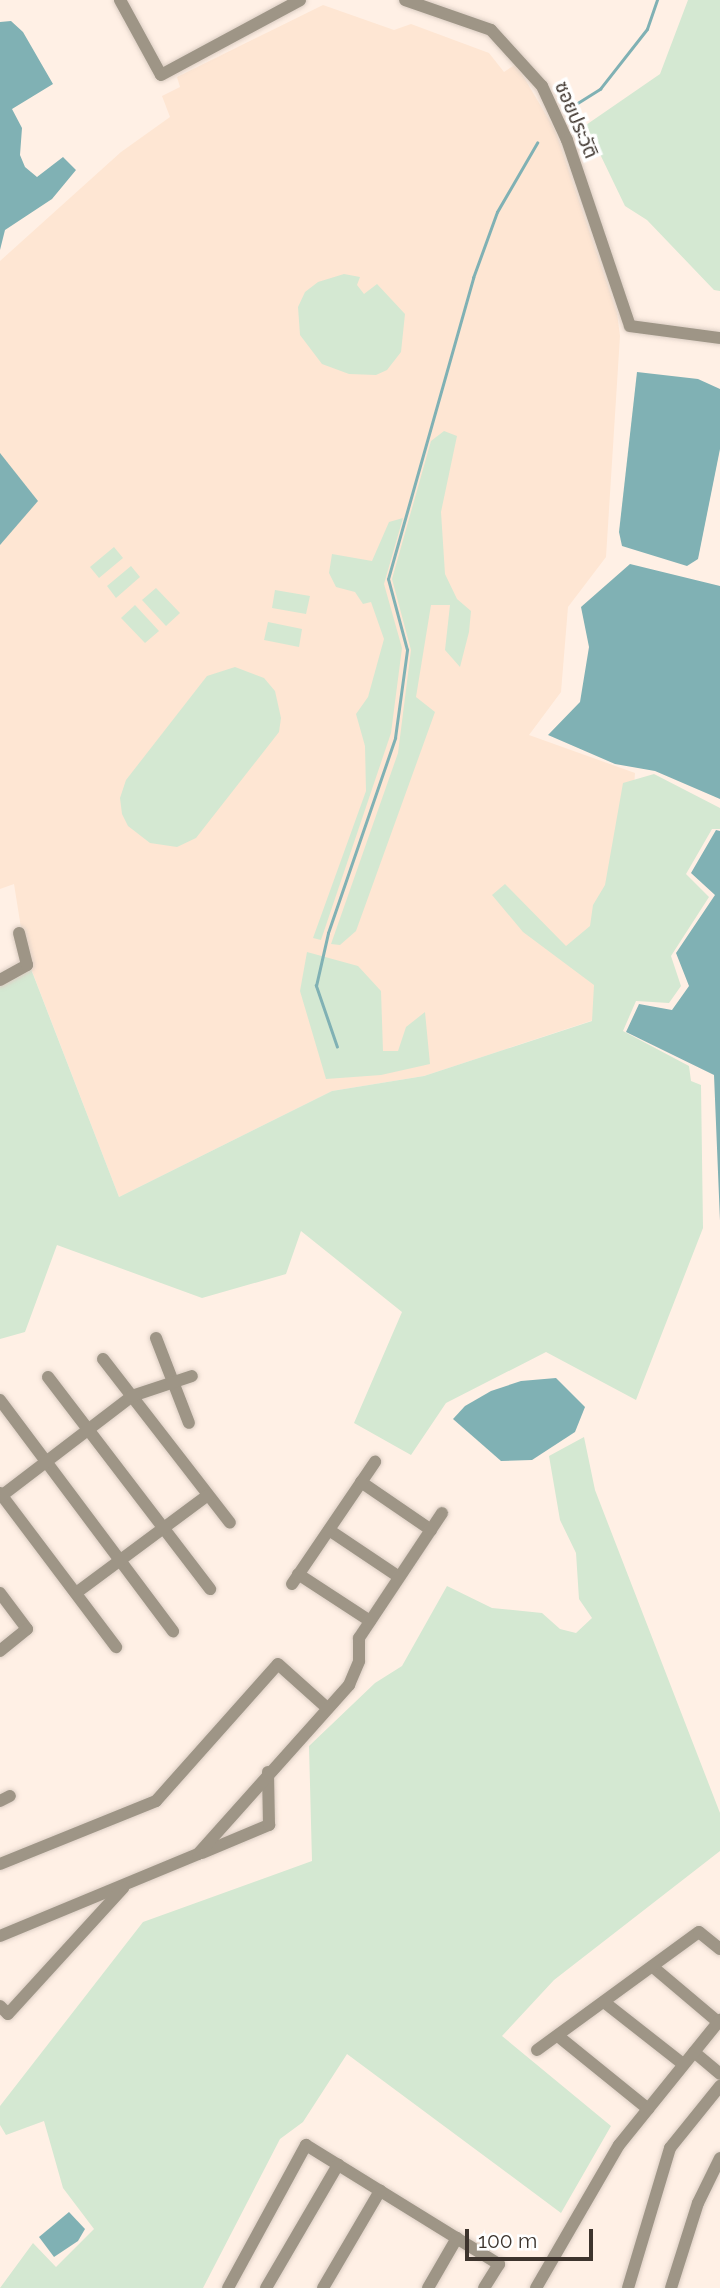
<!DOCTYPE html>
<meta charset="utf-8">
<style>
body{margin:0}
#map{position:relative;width:720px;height:2288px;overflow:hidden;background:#fff0e5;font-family:Raleway,"Noto Sans Thai",sans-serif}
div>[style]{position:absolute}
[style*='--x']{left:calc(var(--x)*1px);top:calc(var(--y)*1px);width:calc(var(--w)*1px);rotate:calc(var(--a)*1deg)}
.built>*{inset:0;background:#fee6d3}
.green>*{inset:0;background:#d4e8d2}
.water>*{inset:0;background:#80b1b4}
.stream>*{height:2.5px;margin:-1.25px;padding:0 1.25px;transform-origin:1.25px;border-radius:1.25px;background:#80b1b4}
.roads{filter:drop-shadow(0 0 2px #dccec4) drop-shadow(0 0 2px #dccec4)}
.minor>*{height:12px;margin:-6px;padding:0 6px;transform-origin:6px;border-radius:6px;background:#9e9586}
span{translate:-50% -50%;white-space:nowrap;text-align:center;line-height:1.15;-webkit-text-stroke:7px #fff;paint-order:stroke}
.street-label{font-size:19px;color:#3d342d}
.scale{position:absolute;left:465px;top:2229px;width:128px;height:32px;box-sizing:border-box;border:4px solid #3d342d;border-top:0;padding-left:9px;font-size:21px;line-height:24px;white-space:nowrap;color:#3d342d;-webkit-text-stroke:5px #fff;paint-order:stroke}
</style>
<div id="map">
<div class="built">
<div style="clip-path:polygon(323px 5px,394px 30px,411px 24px,489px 53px,504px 72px,516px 64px,555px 130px,617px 313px,620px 336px,606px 557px,568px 607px,561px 692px,529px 735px,635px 773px,618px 1012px,424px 1076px,332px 1091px,119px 1197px,25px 953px,14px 884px,0 889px,0 261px,121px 152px,170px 117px,162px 96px,180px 87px,177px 77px)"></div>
</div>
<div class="green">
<div style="clip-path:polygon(688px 0,720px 0,720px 291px,714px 290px,647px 220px,625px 206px,586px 125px,660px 74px)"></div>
<div style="clip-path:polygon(344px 274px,360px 277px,357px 285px,364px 294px,377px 284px,405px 314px,401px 352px,387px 370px,376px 375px,349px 374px,322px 364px,300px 335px,298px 307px,305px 292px,318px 282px)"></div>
<div style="clip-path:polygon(444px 431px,457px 436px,441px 512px,445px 574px,457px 599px,471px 611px,469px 632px,460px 667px,445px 650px,450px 605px,431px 605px,416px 697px,435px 712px,356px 931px,340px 945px,331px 944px,398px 753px,411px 650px,392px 579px,431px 441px)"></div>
<div style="clip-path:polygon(403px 518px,384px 584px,402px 648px,391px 733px,321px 940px,313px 938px,366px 791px,365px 746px,356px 714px,368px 697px,384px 639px,371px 602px,363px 604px,355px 592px,336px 587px,329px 573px,332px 554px,372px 561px,389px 522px)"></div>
<div style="clip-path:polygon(114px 547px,123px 558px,99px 578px,90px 567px)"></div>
<div style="clip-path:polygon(131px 566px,140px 577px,116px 598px,107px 586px)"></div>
<div style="clip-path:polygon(156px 588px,180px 613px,166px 626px,142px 600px)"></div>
<div style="clip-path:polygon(275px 590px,310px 596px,306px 614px,272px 608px)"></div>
<div style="clip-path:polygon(135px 605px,159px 631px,145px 643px,121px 618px)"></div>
<div style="clip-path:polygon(268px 622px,302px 629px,299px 647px,264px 640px)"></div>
<div style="clip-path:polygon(235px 667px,264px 678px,275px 691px,281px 718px,279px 732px,196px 838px,177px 847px,150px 843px,128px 826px,122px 814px,120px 798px,126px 780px,207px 676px)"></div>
<div style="clip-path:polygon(654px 774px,720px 808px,720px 829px,712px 829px,686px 874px,709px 897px,671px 956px,681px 986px,669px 1003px,636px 1001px,623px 1031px,689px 1066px,691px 1081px,701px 1085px,703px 1228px,636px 1400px,546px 1352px,446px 1403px,411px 1455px,354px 1423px,402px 1312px,301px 1231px,286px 1274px,202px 1298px,57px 1245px,25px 1332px,0 1339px,0 985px,31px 969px,119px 1197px,332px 1091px,424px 1076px,592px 1021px,594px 985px,523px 932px,492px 895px,505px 884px,566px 946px,590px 926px,593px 905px,605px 885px,623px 783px)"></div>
<div style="clip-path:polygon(307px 952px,358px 966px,381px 991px,383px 1051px,398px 1051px,406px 1027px,425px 1012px,430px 1064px,381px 1075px,326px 1079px,300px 991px)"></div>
<div style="clip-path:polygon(584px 1437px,595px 1490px,720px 1813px,720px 1851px,554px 1980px,502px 2036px,611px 2126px,561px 2213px,347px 2054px,303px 2122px,280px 2139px,203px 2288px,0 2288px,33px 2243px,56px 2267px,94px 2229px,63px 2188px,44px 2121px,6px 2135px,0 2125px,0 2106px,143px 1922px,312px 1861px,309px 1746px,375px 1683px,402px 1666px,447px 1586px,492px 1608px,542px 1613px,560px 1629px,576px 1633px,592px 1618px,579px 1599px,576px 1553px,560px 1520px,549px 1456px)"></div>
</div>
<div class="water">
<div style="clip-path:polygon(11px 21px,23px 32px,53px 84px,12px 109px,22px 128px,20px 155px,25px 167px,37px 177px,63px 157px,76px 170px,52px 199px,5px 230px,0 250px,0 22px)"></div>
<div style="clip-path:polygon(637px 372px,698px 379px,720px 389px,720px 449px,698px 559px,687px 566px,622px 546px,619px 532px)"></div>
<div style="clip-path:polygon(0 453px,38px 501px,0 545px)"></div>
<div style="clip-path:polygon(630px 564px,720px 586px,720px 799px,655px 771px,615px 764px,548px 735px,580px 702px,589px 647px,581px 607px)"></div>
<div style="clip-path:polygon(716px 830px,720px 831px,720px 1221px,714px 1075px,626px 1032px,639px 1004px,672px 1010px,689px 986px,676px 953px,715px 895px,691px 873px)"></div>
<div style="clip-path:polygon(556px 1378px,585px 1407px,575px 1432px,532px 1460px,501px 1461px,453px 1419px,465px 1406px,491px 1391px,521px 1381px)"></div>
<div style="clip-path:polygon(69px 2212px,85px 2229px,78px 2241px,54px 2257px,39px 2237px)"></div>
</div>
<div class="stream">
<div style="--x:568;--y:109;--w:38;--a:-32"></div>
<div style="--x:600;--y:89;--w:76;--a:-51.9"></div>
<div style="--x:647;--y:29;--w:31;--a:-71"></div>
<div style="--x:337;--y:1047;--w:65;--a:-109"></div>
<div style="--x:316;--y:986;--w:54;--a:-77.2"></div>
<div style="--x:328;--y:933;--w:206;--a:-71"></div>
<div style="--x:395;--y:738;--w:89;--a:-82.2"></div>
<div style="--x:407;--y:650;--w:73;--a:-105"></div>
<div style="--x:388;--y:579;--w:313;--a:-74.2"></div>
<div style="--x:473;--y:278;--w:70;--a:-70"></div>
<div style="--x:497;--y:212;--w:80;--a:-59.9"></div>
</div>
<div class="roads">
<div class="minor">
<div style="--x:120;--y:0;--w:85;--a:61.3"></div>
<div style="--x:161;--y:75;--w:158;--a:-28.3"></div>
<div style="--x:405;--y:0;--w:91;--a:19.2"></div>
<div style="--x:491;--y:30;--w:76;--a:47.7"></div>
<div style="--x:542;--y:86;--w:60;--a:65.2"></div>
<div style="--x:567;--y:140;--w:196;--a:71.3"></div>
<div style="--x:630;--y:326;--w:91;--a:7.6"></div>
<div style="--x:0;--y:980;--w:31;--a:-29"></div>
<div style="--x:27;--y:965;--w:33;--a:-104"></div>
<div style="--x:156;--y:1338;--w:91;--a:68.8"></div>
<div style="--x:103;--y:1359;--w:207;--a:52.2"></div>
<div style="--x:48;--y:1377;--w:267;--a:52.6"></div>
<div style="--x:0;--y:1400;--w:289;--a:53.2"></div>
<div style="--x:361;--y:1482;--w:85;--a:34.4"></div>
<div style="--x:0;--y:1493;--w:193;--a:53"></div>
<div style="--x:0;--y:1497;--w:166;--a:-37.4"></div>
<div style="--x:132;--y:1396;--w:63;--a:-18.4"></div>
<div style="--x:329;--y:1530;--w:84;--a:33.9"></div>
<div style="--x:298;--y:1574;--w:86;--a:33.1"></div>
<div style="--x:292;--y:1584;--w:148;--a:-55.8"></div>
<div style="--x:0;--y:1593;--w:45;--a:53.1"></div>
<div style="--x:27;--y:1629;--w:35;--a:141"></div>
<div style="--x:76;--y:1593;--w:164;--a:-36.6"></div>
<div style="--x:0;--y:1801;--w:11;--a:-27"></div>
<div style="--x:202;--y:1853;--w:73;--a:-22.7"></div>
<div style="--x:269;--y:1825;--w:53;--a:-91.1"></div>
<div style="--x:0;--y:1864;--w:168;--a:-22"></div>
<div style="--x:156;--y:1801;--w:183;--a:-48.3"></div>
<div style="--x:278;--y:1664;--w:66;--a:41.9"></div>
<div style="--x:0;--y:1936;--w:214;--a:-22.5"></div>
<div style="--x:198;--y:1854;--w:227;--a:-48.2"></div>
<div style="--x:349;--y:1685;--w:26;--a:-67"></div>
<div style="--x:359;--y:1661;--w:23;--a:-90"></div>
<div style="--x:359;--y:1638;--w:150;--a:-56.4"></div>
<div style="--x:653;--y:1967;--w:85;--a:40.2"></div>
<div style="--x:604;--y:2002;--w:100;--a:38.1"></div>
<div style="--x:0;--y:2006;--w:11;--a:45"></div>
<div style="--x:8;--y:2014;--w:171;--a:-47.6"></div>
<div style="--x:558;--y:2036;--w:116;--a:39"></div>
<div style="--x:537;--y:2050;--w:200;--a:-36.1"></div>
<div style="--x:699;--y:1932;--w:27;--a:39"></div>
<div style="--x:694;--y:2052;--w:34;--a:40"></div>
<div style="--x:228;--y:2288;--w:163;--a:-61.4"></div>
<div style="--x:306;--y:2145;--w:227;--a:31.7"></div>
<div style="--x:499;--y:2264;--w:28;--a:122"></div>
<div style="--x:266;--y:2288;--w:143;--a:-59.7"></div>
<div style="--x:323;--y:2288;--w:113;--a:-59.6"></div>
<div style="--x:428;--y:2288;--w:58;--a:-59.9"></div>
<div style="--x:536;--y:2288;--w:165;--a:-59.9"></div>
<div style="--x:619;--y:2145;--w:161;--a:-51.1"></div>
<div style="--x:628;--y:2288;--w:146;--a:-73.3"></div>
<div style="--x:670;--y:2148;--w:80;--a:-51.1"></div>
<div style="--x:671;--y:2288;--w:89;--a:-72.4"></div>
<div style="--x:698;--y:2203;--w:50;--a:-63.9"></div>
</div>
</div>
<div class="street-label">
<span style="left:576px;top:120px;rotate:67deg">ซอยประวัติ</span>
</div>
<div class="scale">100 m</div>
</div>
